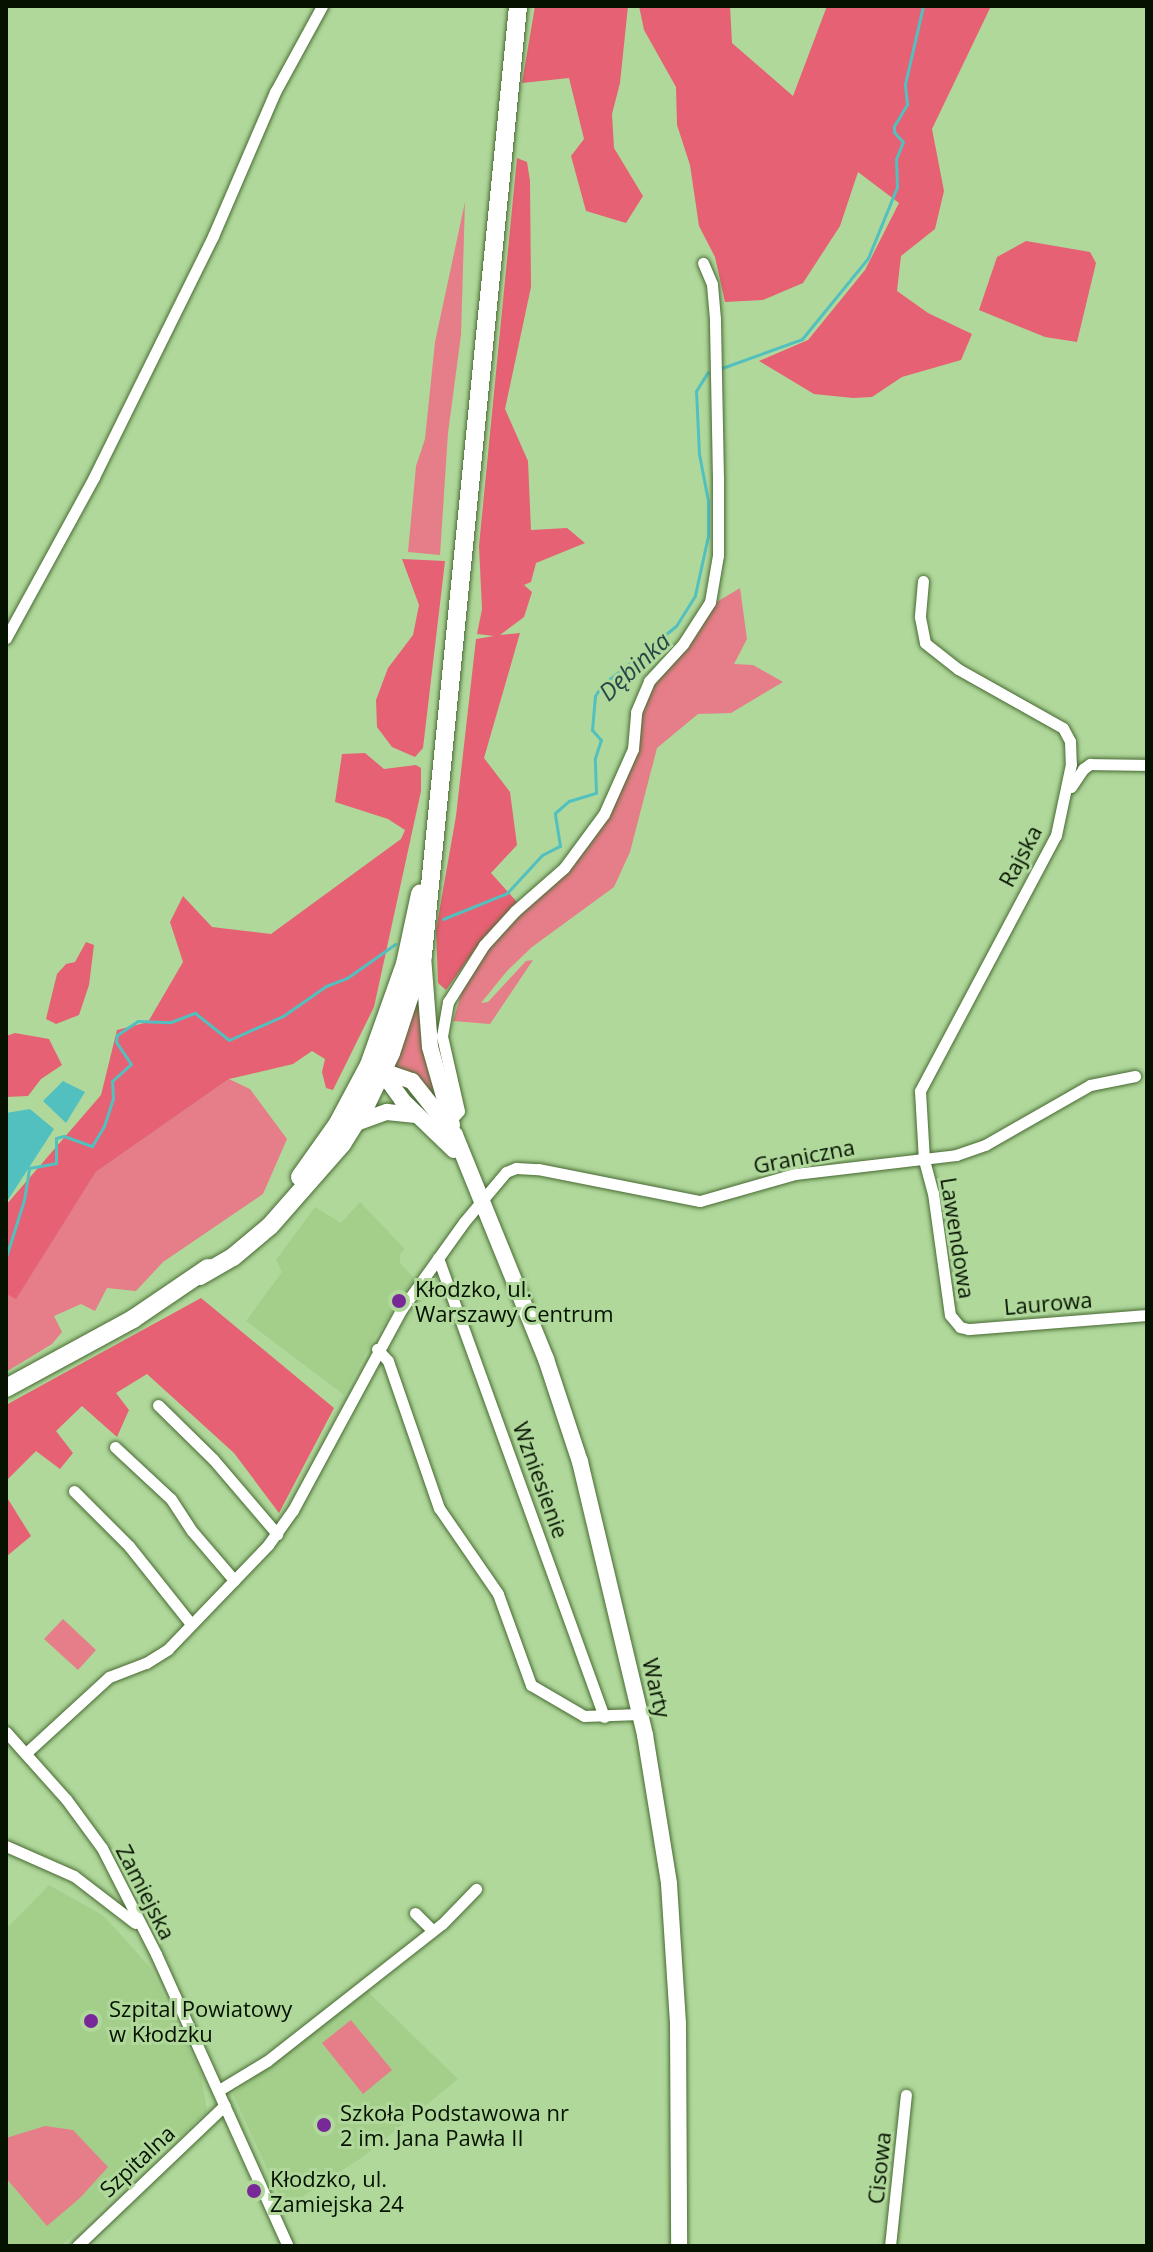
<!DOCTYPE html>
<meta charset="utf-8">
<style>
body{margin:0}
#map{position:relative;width:1153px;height:2252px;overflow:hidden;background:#b0d89b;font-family:"Open Sans",sans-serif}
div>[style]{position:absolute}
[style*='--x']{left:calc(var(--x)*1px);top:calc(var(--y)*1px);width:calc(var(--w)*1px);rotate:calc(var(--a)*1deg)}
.built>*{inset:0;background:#a4cf8b}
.green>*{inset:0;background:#e57e88}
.forest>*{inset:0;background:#e66173}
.water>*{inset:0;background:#52c0bf}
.stream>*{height:3px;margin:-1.5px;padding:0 1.5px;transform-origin:1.5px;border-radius:1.5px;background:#52c0bf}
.roads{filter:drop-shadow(0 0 2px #486a32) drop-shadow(0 0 2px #486a32)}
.minor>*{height:11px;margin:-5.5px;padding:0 5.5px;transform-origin:5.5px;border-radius:5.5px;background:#fff}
.secondary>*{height:16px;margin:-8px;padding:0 8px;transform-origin:8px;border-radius:8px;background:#fff}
.trunk>*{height:18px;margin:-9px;padding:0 9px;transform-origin:9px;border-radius:9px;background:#fff}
.dots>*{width:22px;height:22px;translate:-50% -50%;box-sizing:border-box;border:4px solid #b0d89b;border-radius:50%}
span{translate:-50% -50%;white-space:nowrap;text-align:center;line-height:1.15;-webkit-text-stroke:6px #b0d89b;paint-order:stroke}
.street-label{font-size:22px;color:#051200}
.poi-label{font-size:22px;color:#051200}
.left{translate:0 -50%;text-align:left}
.water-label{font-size:24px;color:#264747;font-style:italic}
.frame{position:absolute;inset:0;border:8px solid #051200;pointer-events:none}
</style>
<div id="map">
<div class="built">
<div style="clip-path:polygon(360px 1202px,405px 1249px,400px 1254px,400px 1263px,414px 1278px,370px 1345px,344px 1395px,246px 1321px,282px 1272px,276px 1260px,315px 1207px,341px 1223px)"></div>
<div style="clip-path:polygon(49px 1885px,104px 1916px,150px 1967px,201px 2074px,207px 2111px,61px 2246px,6px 2246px,6px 1929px)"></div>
<div style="clip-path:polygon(366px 1990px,458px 2079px,364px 2156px,285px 2208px,233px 2094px)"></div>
</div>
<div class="green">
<div style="clip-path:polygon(465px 202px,461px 335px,448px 433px,440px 555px,408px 552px,416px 466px,425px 439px,435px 342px)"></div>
<div style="clip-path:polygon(740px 588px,747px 639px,734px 664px,753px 665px,783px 682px,731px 713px,698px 714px,657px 748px,630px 852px,614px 887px,532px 947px,507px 971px,481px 1003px,488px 1002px,526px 961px,533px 960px,490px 1024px,453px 1021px,464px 985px,488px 949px,519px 913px,587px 849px,610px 815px,641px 712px,655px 684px,688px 648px,715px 603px)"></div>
<div style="clip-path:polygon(423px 978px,448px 1120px,392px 1068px)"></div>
<div style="clip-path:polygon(229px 1079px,250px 1089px,287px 1139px,263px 1194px,163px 1262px,136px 1291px,107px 1288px,95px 1311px,81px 1304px,54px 1316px,62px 1332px,52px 1344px,6px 1372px,6px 1294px,16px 1298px,96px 1172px)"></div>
<div style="clip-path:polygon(63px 1619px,96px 1650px,78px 1670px,44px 1639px)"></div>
<div style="clip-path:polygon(351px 2020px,392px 2070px,363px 2094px,322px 2043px)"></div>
<div style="clip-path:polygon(45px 2126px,73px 2130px,108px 2167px,80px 2198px,47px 2226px,6px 2178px,6px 2138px)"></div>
</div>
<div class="forest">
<div style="clip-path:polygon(535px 6px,628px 6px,620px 83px,612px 114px,614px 148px,643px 196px,626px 223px,586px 211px,571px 156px,584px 139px,569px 78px,522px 83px)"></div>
<div style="clip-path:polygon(639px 6px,730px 6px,732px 43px,793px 96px,827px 6px,991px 6px,932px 129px,944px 191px,935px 229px,901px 256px,897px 291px,928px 313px,972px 334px,961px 360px,902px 377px,872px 397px,853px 398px,814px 394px,759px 361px,808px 340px,865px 270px,899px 203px,858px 172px,840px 226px,803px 283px,763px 300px,725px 302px,715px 257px,699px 226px,690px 165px,677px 125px,676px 87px,644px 30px)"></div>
<div style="clip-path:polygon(517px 158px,527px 162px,530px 181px,531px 287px,505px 409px,528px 461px,531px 530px,567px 528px,585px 543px,536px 563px,531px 582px,524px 585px,532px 592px,524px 617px,500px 635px,520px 633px,484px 758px,510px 792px,517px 845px,491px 873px,517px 902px,479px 944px,446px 990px,438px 983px,436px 930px,456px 816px,476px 639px,494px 636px,477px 634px,482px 609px,479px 546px)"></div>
<div style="clip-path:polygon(1026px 241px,1090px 252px,1096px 263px,1077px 342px,1045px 337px,979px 310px,997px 257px)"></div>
<div style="clip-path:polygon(402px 559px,445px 561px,423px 748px,415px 757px,392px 747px,377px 727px,376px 700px,388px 668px,413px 635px,419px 605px)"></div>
<div style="clip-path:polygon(365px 753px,384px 769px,416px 765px,421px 768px,421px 791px,374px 1007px,333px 1090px,326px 1088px,322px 1072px,325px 1059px,312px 1051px,293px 1064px,229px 1079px,96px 1172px,16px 1299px,6px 1294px,6px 1205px,101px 1095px,117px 1030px,148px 1022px,183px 962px,170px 922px,183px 896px,212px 927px,271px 934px,401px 839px,405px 830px,388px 819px,335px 802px,342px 754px)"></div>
<div style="clip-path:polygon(86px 942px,94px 945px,89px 985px,79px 1015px,56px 1024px,46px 1019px,57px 974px,66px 964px,75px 962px)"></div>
<div style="clip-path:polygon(15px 1033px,49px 1039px,62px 1065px,41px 1079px,28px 1096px,6px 1097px,6px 1036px)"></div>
<div style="clip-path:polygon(201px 1298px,334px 1408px,279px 1513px,234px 1453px,147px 1374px,116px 1393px,129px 1410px,117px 1437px,82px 1406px,56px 1431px,73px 1453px,60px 1469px,36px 1451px,6px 1481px,6px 1405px)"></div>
<div style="clip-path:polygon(6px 1496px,31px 1536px,7px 1556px,6px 1556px)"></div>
</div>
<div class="water">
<div style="clip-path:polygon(63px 1081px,85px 1092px,66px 1123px,43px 1101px)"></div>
<div style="clip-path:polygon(30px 1109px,54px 1129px,6px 1203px,6px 1113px)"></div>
</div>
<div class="stream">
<div style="--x:722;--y:368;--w:85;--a:-19.9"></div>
<div style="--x:802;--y:339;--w:104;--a:-50.8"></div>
<div style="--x:868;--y:258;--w:77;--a:-67.8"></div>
<div style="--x:897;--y:187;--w:28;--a:-92"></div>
<div style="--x:896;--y:159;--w:18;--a:-68"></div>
<div style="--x:903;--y:142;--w:13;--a:-132"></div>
<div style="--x:894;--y:132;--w:6;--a:-90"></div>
<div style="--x:894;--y:126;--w:26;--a:-59"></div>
<div style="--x:907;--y:104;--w:20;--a:-96"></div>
<div style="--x:905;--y:84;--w:80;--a:-77"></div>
<div style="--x:443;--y:919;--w:69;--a:-22.1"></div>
<div style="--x:507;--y:893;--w:52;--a:-47.4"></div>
<div style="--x:542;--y:855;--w:20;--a:-27"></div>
<div style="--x:560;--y:846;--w:33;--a:-99"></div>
<div style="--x:555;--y:813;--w:18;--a:-41"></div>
<div style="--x:569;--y:801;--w:28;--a:-17"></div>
<div style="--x:596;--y:793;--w:35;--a:-92"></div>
<div style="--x:595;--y:758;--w:19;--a:-72"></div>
<div style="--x:601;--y:740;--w:13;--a:-132"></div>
<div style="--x:592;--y:730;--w:34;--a:-85"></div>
<div style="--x:595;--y:696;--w:12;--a:-59"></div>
<div style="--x:601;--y:686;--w:96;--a:-38.7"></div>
<div style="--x:676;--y:626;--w:36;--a:-58"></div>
<div style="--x:695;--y:595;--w:60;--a:-77.6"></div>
<div style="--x:708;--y:536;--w:35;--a:-90"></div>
<div style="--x:708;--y:501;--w:48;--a:-100.8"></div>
<div style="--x:699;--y:454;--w:63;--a:-92.7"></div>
<div style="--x:696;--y:391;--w:22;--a:-58"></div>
<div style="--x:6;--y:1257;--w:60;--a:-72.5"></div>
<div style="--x:24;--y:1200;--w:32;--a:-81"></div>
<div style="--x:29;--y:1168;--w:27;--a:-10"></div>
<div style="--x:56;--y:1163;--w:25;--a:-90"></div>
<div style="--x:56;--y:1138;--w:8;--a:-14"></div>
<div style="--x:64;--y:1136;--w:30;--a:20"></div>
<div style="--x:92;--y:1146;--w:23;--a:-59"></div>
<div style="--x:104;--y:1126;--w:29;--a:-72"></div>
<div style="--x:113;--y:1098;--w:17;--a:-93"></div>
<div style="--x:112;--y:1081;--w:25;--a:-42"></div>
<div style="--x:131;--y:1064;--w:27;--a:-124"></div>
<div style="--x:116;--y:1042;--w:7;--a:-82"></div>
<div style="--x:117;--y:1035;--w:25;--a:-34"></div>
<div style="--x:138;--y:1021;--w:33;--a:2"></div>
<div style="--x:171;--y:1022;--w:26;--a:-21"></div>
<div style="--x:195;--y:1013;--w:43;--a:38.5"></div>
<div style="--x:229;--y:1040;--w:59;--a:-24"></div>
<div style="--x:283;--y:1016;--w:52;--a:-34.9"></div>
<div style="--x:326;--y:986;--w:22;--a:-21"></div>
<div style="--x:347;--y:978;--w:59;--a:-35.3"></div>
</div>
<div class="roads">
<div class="minor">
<div style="--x:923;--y:581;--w:36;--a:95"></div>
<div style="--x:920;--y:617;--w:26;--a:79"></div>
<div style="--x:925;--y:643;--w:42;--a:38.2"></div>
<div style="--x:958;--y:669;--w:120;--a:29.3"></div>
<div style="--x:1063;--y:728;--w:15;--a:62"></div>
<div style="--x:1070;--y:741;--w:23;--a:88"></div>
<div style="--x:1071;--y:764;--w:73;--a:101.9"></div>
<div style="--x:1056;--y:835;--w:290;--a:118"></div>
<div style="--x:920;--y:1091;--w:69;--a:86.7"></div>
<div style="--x:924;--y:1160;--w:34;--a:75"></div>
<div style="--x:933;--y:1193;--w:123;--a:82.1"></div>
<div style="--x:950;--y:1315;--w:16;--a:50"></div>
<div style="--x:960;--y:1327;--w:9;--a:13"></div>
<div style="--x:969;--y:1329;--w:179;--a:-4.5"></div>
<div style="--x:6;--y:638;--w:183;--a:-61.3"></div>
<div style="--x:94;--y:477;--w:269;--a:-63.7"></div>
<div style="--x:213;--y:236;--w:157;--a:-66.7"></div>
<div style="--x:275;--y:92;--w:98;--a:-61.3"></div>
<div style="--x:1071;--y:787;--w:22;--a:-56"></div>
<div style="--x:1083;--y:769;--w:9;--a:-36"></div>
<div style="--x:1090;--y:764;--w:57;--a:1"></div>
<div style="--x:450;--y:1121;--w:13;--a:-48"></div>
<div style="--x:459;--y:1111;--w:77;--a:-102.8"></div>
<div style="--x:442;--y:1036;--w:35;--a:-80"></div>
<div style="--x:448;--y:1002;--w:67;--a:-57.7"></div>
<div style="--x:484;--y:945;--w:46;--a:-47.6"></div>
<div style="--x:515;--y:911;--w:65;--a:-41.3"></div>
<div style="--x:564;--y:868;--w:67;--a:-53.5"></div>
<div style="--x:604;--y:814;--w:71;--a:-66"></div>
<div style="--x:633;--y:749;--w:37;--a:-85"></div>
<div style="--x:636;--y:712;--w:34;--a:-67"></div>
<div style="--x:649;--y:681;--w:50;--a:-47.4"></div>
<div style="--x:683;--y:644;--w:50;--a:-57.3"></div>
<div style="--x:710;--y:602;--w:48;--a:-80.3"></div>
<div style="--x:718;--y:555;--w:76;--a:-90"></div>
<div style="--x:718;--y:479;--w:160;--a:-91.1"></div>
<div style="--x:715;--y:319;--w:35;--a:-95"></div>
<div style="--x:712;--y:284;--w:23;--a:-113"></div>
<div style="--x:438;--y:1258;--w:488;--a:70.1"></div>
<div style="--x:377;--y:1349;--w:16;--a:47"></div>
<div style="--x:388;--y:1361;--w:156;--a:70.9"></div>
<div style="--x:439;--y:1508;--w:104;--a:55.5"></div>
<div style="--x:498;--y:1594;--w:97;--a:70.1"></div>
<div style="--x:531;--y:1685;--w:61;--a:30.3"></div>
<div style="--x:584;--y:1716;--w:56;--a:-2"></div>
<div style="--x:158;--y:1405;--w:77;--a:44.5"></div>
<div style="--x:213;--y:1459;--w:99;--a:49.5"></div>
<div style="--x:115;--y:1447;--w:76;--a:42.9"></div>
<div style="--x:171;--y:1499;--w:38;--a:57"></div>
<div style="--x:192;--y:1531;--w:65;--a:49.4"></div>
<div style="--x:74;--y:1491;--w:78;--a:45"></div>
<div style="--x:129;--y:1546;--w:100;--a:51.5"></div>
<div style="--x:6;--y:1732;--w:90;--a:48.2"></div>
<div style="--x:66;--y:1799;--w:61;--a:53.7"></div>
<div style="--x:102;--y:1848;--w:119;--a:63"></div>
<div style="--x:156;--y:1954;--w:320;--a:65.7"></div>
<div style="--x:26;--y:1753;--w:113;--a:-42.5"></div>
<div style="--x:109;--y:1677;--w:40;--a:-21"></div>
<div style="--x:146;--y:1663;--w:26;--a:-32"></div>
<div style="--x:168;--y:1649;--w:144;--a:-46.1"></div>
<div style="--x:268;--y:1545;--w:43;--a:-54.5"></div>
<div style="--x:293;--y:1510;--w:227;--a:-61.6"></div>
<div style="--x:401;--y:1310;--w:108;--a:-54.4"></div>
<div style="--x:464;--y:1222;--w:65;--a:-50"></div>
<div style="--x:506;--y:1172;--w:11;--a:-22"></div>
<div style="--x:516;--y:1168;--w:22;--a:3"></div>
<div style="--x:538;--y:1169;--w:165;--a:11.2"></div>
<div style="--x:700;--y:1201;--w:99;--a:-15.9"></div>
<div style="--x:795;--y:1174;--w:162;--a:-6.7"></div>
<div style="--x:956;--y:1155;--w:31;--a:-19"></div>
<div style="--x:985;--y:1145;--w:121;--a:-29.7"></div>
<div style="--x:1090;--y:1085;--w:46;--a:-11.3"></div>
<div style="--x:6;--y:1846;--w:74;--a:23.8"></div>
<div style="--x:74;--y:1876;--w:77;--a:37.6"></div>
<div style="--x:415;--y:1913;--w:25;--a:45"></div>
<div style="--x:219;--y:2090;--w:56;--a:-31.1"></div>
<div style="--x:267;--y:2061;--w:222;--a:-38.1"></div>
<div style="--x:442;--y:1924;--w:49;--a:-45.8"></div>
<div style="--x:77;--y:2246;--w:204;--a:-43.6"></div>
<div style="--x:890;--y:2246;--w:152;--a:-84"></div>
</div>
<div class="secondary">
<div style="--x:423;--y:956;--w:91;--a:85.6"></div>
<div style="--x:430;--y:1047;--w:81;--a:74.2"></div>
<div style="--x:374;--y:1068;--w:40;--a:18.9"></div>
<div style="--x:412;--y:1081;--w:69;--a:51.5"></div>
<div style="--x:455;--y:1135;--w:242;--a:67.9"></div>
<div style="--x:546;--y:1359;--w:108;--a:71.7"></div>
<div style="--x:580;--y:1462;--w:281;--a:76.6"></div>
<div style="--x:645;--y:1735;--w:151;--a:80.8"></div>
<div style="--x:669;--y:1884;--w:140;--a:86.3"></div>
<div style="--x:678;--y:2024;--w:222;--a:89.7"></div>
<div style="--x:382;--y:1072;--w:34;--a:54"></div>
<div style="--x:402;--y:1100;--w:72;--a:43.9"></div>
<div style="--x:356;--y:1123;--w:33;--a:-20"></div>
<div style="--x:387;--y:1112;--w:29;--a:6"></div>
</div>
<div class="trunk">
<div style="--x:300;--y:1177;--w:64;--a:-54.6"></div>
<div style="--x:337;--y:1125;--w:68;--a:-61.9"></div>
<div style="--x:369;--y:1065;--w:107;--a:-70.4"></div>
<div style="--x:405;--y:964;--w:72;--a:-77.9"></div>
<div style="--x:200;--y:1276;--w:38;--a:-30"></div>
<div style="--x:233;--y:1257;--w:48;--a:-40"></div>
<div style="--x:270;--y:1226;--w:109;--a:-48.7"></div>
<div style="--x:342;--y:1144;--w:44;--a:-58.1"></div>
<div style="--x:365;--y:1107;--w:60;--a:-64.3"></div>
<div style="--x:391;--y:1053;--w:103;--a:-71.9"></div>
<div style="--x:423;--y:955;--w:954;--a:-84.28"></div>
<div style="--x:6;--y:1388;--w:145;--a:-28.5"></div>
<div style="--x:133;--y:1319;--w:91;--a:-34.2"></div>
</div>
</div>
<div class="dots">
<div style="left:399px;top:1301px;background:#792898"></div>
<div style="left:91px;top:2021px;background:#792898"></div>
<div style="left:324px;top:2125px;background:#792898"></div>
<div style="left:254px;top:2191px;background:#792898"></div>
</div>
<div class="street-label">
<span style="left:1020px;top:856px;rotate:-62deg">Rajska</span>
<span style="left:804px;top:1156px;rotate:-11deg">Graniczna</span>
<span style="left:958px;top:1238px;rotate:81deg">Lawendowa</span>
<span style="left:1048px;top:1303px;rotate:-5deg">Laurowa</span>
<span style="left:541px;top:1480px;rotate:70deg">Wzniesienie</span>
<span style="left:657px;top:1688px;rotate:77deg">Warty</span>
<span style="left:146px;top:1892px;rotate:63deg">Zamiejska</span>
<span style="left:137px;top:2161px;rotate:-43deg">Szpitalna</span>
<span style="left:879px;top:2168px;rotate:-84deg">Cisowa</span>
</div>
<div class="poi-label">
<span class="left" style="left:415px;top:1301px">Kłodzko, ul.<br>Warszawy Centrum</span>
<span class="left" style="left:109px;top:2021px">Szpital Powiatowy<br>w Kłodzku</span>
<span class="left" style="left:340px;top:2125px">Szkoła Podstawowa nr<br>2 im. Jana Pawła II</span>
<span class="left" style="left:270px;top:2191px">Kłodzko, ul.<br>Zamiejska 24</span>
</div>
<div class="water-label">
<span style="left:634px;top:666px;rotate:-43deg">Dębinka</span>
</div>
<div class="frame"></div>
</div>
